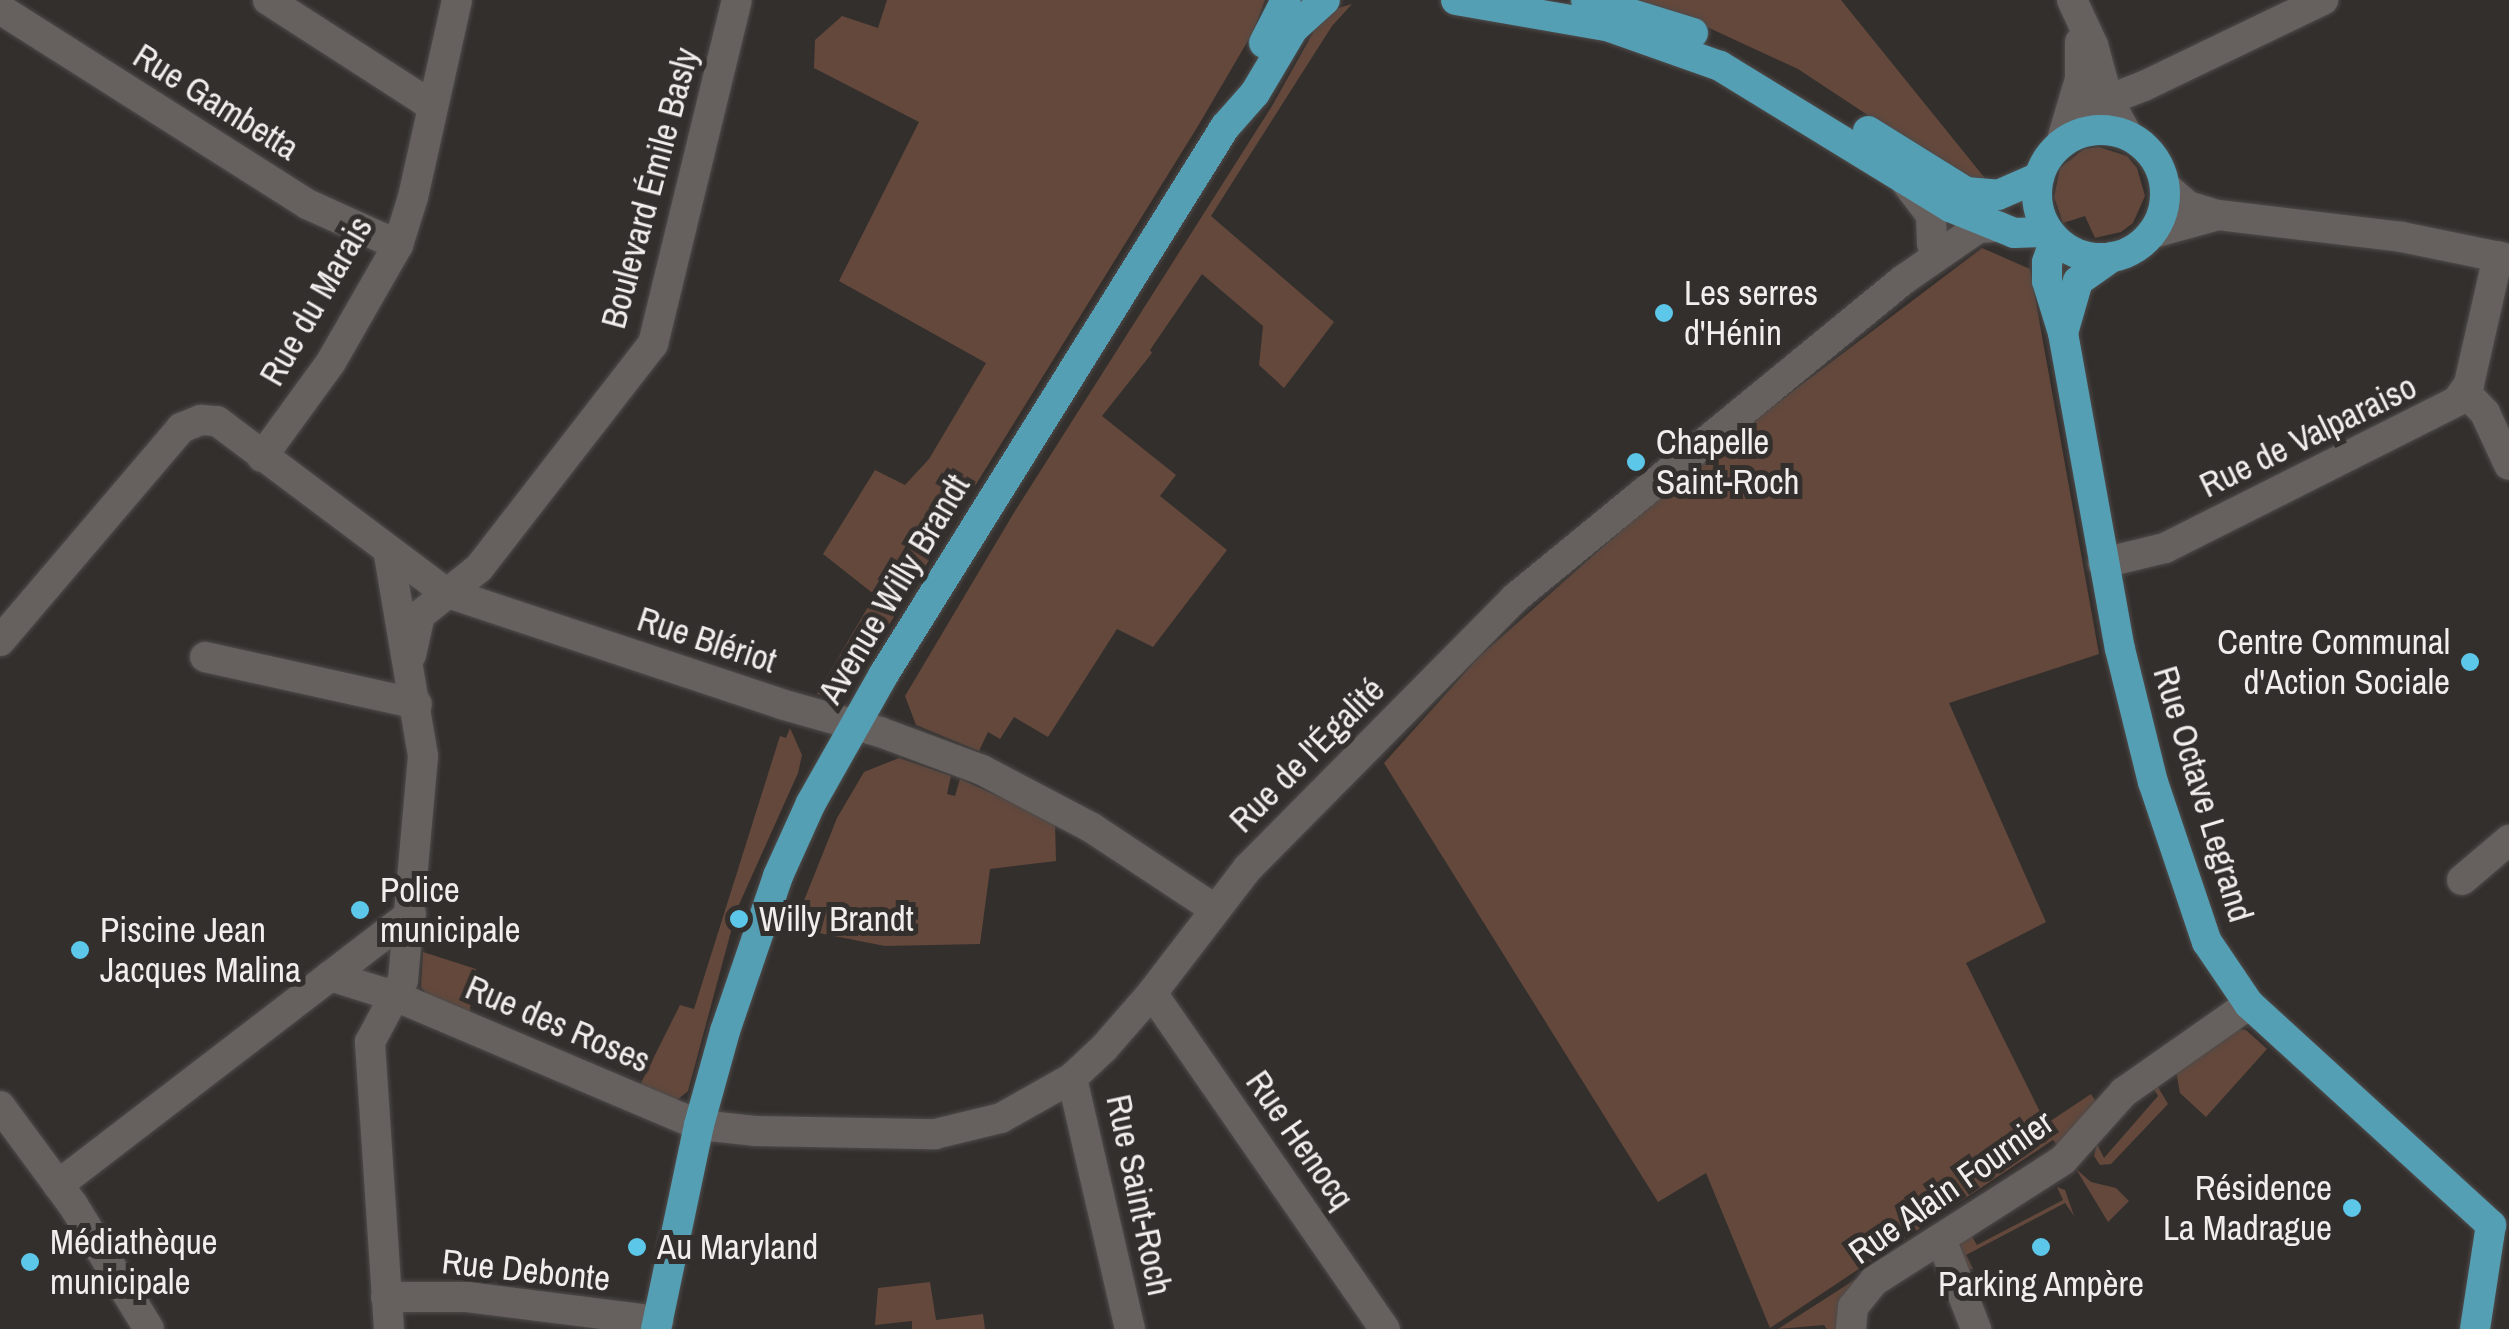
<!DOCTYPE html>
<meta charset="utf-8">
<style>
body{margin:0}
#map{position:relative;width:2509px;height:1329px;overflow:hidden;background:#332f2d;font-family:"Archivo Narrow",sans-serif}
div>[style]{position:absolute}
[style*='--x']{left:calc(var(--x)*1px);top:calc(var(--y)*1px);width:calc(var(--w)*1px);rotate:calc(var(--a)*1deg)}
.green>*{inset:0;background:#64483c}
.roads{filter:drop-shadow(0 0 2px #4e4b4a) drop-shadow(0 0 2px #4e4b4a)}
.minor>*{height:30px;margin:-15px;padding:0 15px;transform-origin:15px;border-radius:15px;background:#66615f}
.major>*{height:30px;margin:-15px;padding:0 15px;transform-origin:15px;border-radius:15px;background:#559fb4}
.major>.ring{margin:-15px;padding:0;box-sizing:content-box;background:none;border:30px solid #559fb4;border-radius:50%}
.dots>*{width:28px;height:28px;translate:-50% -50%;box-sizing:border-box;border:5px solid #332f2d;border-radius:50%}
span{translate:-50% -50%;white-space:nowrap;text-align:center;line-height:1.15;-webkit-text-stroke:10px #332f2d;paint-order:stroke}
.street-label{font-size:35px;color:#f1eeed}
.poi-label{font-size:35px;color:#f1eeed}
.left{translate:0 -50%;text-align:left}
.right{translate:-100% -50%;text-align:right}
</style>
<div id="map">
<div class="green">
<div style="clip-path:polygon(887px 0,1265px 0,1253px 32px,1198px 126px,861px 670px,843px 691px,823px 696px,817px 694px,875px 595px,823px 554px,875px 470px,905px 485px,929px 459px,986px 363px,839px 281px,919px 122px,814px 68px,815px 40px,842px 16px,878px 28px)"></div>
<div style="clip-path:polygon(1605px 0,1841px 0,1988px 182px,1984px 185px,1925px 153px,1798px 69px,1707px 27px,1704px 31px)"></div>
<div style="clip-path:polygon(1352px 4px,1332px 26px,1211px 216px,1334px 322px,1284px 388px,1259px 365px,1263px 326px,1202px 274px,1150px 350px,1152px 353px,1102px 416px,1176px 475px,1160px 496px,1227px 550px,1153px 647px,1117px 629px,1048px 737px,1014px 717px,1000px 739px,988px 732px,979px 751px,916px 725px,905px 696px,1015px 511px,1272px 106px,1319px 22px,1335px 9px)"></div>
<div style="clip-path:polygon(2099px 147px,2127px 156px,2137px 168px,2145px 196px,2133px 223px,2121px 232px,2095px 238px,2085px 216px,2063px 223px,2054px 197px,2060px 168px,2084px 149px)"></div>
<div style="clip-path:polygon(1982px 248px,2030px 269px,2099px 654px,1949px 703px,2046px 922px,1966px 963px,2046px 1124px,2091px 1094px,2098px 1105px,2082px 1131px,1939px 1225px,2057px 1145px,2053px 1140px,1770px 1328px,1706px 1173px,1658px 1202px,1384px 763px,1479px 657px,1694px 466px)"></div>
<div style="clip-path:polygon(790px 728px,802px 755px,798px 773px,737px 909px,688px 1091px,677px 1100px,640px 1085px,680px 1005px,694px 1009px,780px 736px,786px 738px)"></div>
<div style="clip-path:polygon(899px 758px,951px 776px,947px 794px,955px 796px,960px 779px,1055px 822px,1056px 861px,990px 869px,980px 944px,885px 946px,793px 928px,837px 818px,864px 772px)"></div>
<div style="clip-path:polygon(423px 952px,476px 969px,469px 1016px,429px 997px,421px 987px)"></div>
<div style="clip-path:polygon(2238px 1029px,2246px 1030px,2267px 1049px,2206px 1117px,2180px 1093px,2176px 1071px)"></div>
<div style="clip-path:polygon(2152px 1086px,2158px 1087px,2168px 1104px,2111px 1164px,2100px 1165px,2094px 1156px,2097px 1144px,2104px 1158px,2158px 1096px)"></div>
<div style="clip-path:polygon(2076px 1169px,2091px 1182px,2116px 1188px,2129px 1201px,2108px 1222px)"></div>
<div style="clip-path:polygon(2057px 1187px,2065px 1190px,2074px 1216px,2065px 1203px,1966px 1255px,1973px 1269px,1968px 1269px,1958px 1243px,1969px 1232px,1977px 1245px,2063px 1200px)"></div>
<div style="clip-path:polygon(1923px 1236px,1842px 1329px,1827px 1329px,1824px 1325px,1778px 1329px)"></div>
<div style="clip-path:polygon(930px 1282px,936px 1320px,983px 1314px,985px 1329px,912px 1329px,912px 1321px,875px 1325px,878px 1288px)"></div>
</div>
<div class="roads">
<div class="minor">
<div style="--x:268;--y:0;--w:184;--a:32.8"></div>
<div style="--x:423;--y:100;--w:11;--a:5"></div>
<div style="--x:2072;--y:0;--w:50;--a:65"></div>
<div style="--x:2093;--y:45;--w:57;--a:74.7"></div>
<div style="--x:2108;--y:100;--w:38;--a:61"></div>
<div style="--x:0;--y:9;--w:364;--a:32.4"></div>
<div style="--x:307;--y:204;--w:100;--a:24.3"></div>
<div style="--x:2072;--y:114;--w:77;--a:-21.3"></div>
<div style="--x:2144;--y:86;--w:199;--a:-25.7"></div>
<div style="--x:2061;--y:143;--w:67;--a:-73.5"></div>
<div style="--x:2080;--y:79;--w:37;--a:-90"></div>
<div style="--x:1905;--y:181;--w:43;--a:52.6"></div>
<div style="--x:1931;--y:215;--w:29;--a:88"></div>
<div style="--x:2166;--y:187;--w:29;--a:41"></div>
<div style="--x:2188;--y:206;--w:31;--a:17"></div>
<div style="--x:2218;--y:215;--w:185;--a:6.8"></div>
<div style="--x:2402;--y:237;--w:109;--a:11.6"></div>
<div style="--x:2153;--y:233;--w:64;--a:-15.3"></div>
<div style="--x:2465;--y:392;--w:29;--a:46"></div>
<div style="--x:2485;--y:413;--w:57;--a:65.2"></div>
<div style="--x:262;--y:457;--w:117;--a:-54"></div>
<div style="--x:331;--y:362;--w:135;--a:-60.2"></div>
<div style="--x:398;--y:245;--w:50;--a:-72.6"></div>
<div style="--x:413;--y:197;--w:202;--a:-77.4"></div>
<div style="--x:2103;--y:563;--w:64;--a:-13.6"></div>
<div style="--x:2165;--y:548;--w:327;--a:-26.7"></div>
<div style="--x:2457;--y:401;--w:21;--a:-55"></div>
<div style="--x:2469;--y:384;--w:131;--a:-77.2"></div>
<div style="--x:0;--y:641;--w:280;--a:-49.6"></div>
<div style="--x:181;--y:428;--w:22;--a:-22"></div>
<div style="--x:201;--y:420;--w:16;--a:4"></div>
<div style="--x:217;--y:421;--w:285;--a:36.9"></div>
<div style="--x:445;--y:592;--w:354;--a:18.4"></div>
<div style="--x:781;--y:704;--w:103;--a:15.8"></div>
<div style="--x:880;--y:732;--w:109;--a:20.4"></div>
<div style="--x:982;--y:770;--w:124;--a:27.8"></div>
<div style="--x:1092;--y:828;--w:145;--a:33.5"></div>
<div style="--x:411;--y:655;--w:41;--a:-77.3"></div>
<div style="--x:420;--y:615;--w:75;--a:-38.5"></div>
<div style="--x:479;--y:568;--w:284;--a:-52.2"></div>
<div style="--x:653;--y:344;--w:354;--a:-76.3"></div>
<div style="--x:205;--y:657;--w:217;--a:12.5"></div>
<div style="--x:2462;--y:880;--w:62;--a:-40.4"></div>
<div style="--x:330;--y:976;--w:70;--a:17.4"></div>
<div style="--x:397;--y:997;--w:328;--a:23"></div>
<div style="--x:699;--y:1125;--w:56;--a:6.1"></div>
<div style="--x:755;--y:1131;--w:180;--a:1"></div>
<div style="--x:935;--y:1134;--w:68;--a:-13.6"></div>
<div style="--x:1001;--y:1118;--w:81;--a:-29.4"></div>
<div style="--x:1072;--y:1078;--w:44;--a:-43.2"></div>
<div style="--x:1104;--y:1048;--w:73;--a:-48.9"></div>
<div style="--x:1152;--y:993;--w:158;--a:-52.5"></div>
<div style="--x:1248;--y:868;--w:380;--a:-45.3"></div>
<div style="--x:1515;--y:598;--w:502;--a:-39.34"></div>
<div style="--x:1903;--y:280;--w:91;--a:-34.7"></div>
<div style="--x:1978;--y:228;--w:22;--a:-3"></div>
<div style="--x:1152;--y:993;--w:409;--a:55.3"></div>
<div style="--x:1072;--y:1078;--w:258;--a:77"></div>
<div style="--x:0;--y:1106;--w:123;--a:53.6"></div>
<div style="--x:73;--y:1205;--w:145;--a:58.5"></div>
<div style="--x:58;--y:1185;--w:445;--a:-37.5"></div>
<div style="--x:1941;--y:1239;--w:97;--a:68.7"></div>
<div style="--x:386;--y:1297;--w:81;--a:0"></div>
<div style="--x:467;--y:1297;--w:193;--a:7.2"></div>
<div style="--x:389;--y:1329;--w:288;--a:-93.8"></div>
<div style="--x:370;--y:1042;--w:70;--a:-62"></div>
<div style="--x:403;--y:980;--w:225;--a:-84.9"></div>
<div style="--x:423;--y:756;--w:205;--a:-99.6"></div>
<div style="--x:1851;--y:1329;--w:22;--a:-85"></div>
<div style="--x:1853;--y:1307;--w:33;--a:-51"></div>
<div style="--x:1874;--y:1281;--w:224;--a:-32.6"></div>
<div style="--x:2063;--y:1160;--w:91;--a:-48.1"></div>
<div style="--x:2124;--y:1092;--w:153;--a:-35.1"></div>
</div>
<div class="major">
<div style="--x:1456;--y:0;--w:156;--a:9.9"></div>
<div style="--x:1610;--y:27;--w:117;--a:19.5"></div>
<div style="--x:1720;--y:66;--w:270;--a:31.5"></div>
<div style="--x:1950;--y:207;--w:69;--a:22.1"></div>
<div style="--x:2014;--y:233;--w:35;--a:-2"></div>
<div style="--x:1586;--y:0;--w:112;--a:17.1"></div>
<div style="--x:1264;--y:43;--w:48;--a:-62.9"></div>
<div class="ring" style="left:2037px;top:130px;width:98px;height:98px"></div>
<div style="--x:1868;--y:131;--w:115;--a:31.9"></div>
<div style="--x:1966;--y:192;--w:32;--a:5"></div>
<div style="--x:1998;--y:195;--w:45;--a:-23.7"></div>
<div style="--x:2055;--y:239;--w:24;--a:109"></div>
<div style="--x:2047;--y:262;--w:19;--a:90"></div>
<div style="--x:2047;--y:281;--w:54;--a:72.9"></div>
<div style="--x:2063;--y:333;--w:321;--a:79.8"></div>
<div style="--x:2120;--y:649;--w:137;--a:76.1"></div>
<div style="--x:2153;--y:782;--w:169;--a:71.4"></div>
<div style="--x:2207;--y:942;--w:75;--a:55.9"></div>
<div style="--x:2249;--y:1004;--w:328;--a:42.4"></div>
<div style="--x:2063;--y:333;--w:54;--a:-73.9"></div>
<div style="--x:2078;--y:281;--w:42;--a:-35.2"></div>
<div style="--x:656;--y:1329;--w:208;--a:-78.1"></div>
<div style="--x:699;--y:1125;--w:98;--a:-74.5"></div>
<div style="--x:725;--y:1031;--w:164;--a:-71.1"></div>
<div style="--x:778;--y:876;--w:80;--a:-65.7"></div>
<div style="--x:811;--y:803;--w:148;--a:-60.5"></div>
<div style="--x:884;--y:674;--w:645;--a:-58.06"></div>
<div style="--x:1225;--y:127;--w:45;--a:-48.6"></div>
<div style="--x:1255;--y:93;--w:74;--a:-59.3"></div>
<div style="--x:1293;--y:29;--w:43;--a:-42.2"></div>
<div style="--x:2475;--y:1329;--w:105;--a:-81.3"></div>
</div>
</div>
<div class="dots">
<div style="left:1664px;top:313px;background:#5cc7e8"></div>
<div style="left:1636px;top:462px;background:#5cc7e8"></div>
<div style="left:2470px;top:662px;background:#5cc7e8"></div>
<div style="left:360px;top:910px;background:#5cc7e8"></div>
<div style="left:739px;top:919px;background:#5cc7e8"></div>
<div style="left:80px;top:950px;background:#5cc7e8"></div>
<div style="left:2352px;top:1208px;background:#5cc7e8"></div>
<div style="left:637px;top:1247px;background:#5cc7e8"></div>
<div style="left:2041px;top:1247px;background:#5cc7e8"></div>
<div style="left:30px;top:1262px;background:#5cc7e8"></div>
</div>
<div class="street-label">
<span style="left:216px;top:102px;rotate:32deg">Rue Gambetta</span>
<span style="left:650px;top:188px;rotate:-75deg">Boulevard Émile Basly</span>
<span style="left:316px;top:301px;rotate:-60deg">Rue du Marais</span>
<span style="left:2308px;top:436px;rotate:-26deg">Rue de Valparaiso</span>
<span style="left:894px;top:589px;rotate:-59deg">Avenue Willy Brandt</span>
<span style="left:707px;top:640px;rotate:18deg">Rue Blériot</span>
<span style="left:1307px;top:755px;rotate:-45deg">Rue de l'Égalité</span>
<span style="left:2203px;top:794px;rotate:73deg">Rue Octave Legrand</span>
<span style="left:558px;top:1024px;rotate:23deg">Rue des Roses</span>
<span style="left:1300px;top:1140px;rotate:55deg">Rue Henocq</span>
<span style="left:1951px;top:1187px;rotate:-35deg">Rue Alain Fournier</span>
<span style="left:1139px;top:1195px;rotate:78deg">Rue Saint-Roch</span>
<span style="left:526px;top:1270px;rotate:6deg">Rue Debonte</span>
</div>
<div class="poi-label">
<span class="left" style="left:1684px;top:313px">Les serres<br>d'Hénin</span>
<span class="left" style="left:1656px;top:462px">Chapelle<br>Saint-Roch</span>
<span class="right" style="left:2450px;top:662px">Centre Communal<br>d'Action Sociale</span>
<span class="left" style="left:380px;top:910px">Police<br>municipale</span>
<span class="left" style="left:759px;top:919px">Willy Brandt</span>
<span class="left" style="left:100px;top:950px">Piscine Jean<br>Jacques Malina</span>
<span class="right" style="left:2332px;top:1208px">Résidence<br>La Madrague</span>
<span class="left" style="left:50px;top:1262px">Médiathèque<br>municipale</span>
<span class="left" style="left:657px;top:1247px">Au Maryland</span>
<span style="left:2041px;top:1284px">Parking Ampère</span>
</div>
</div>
